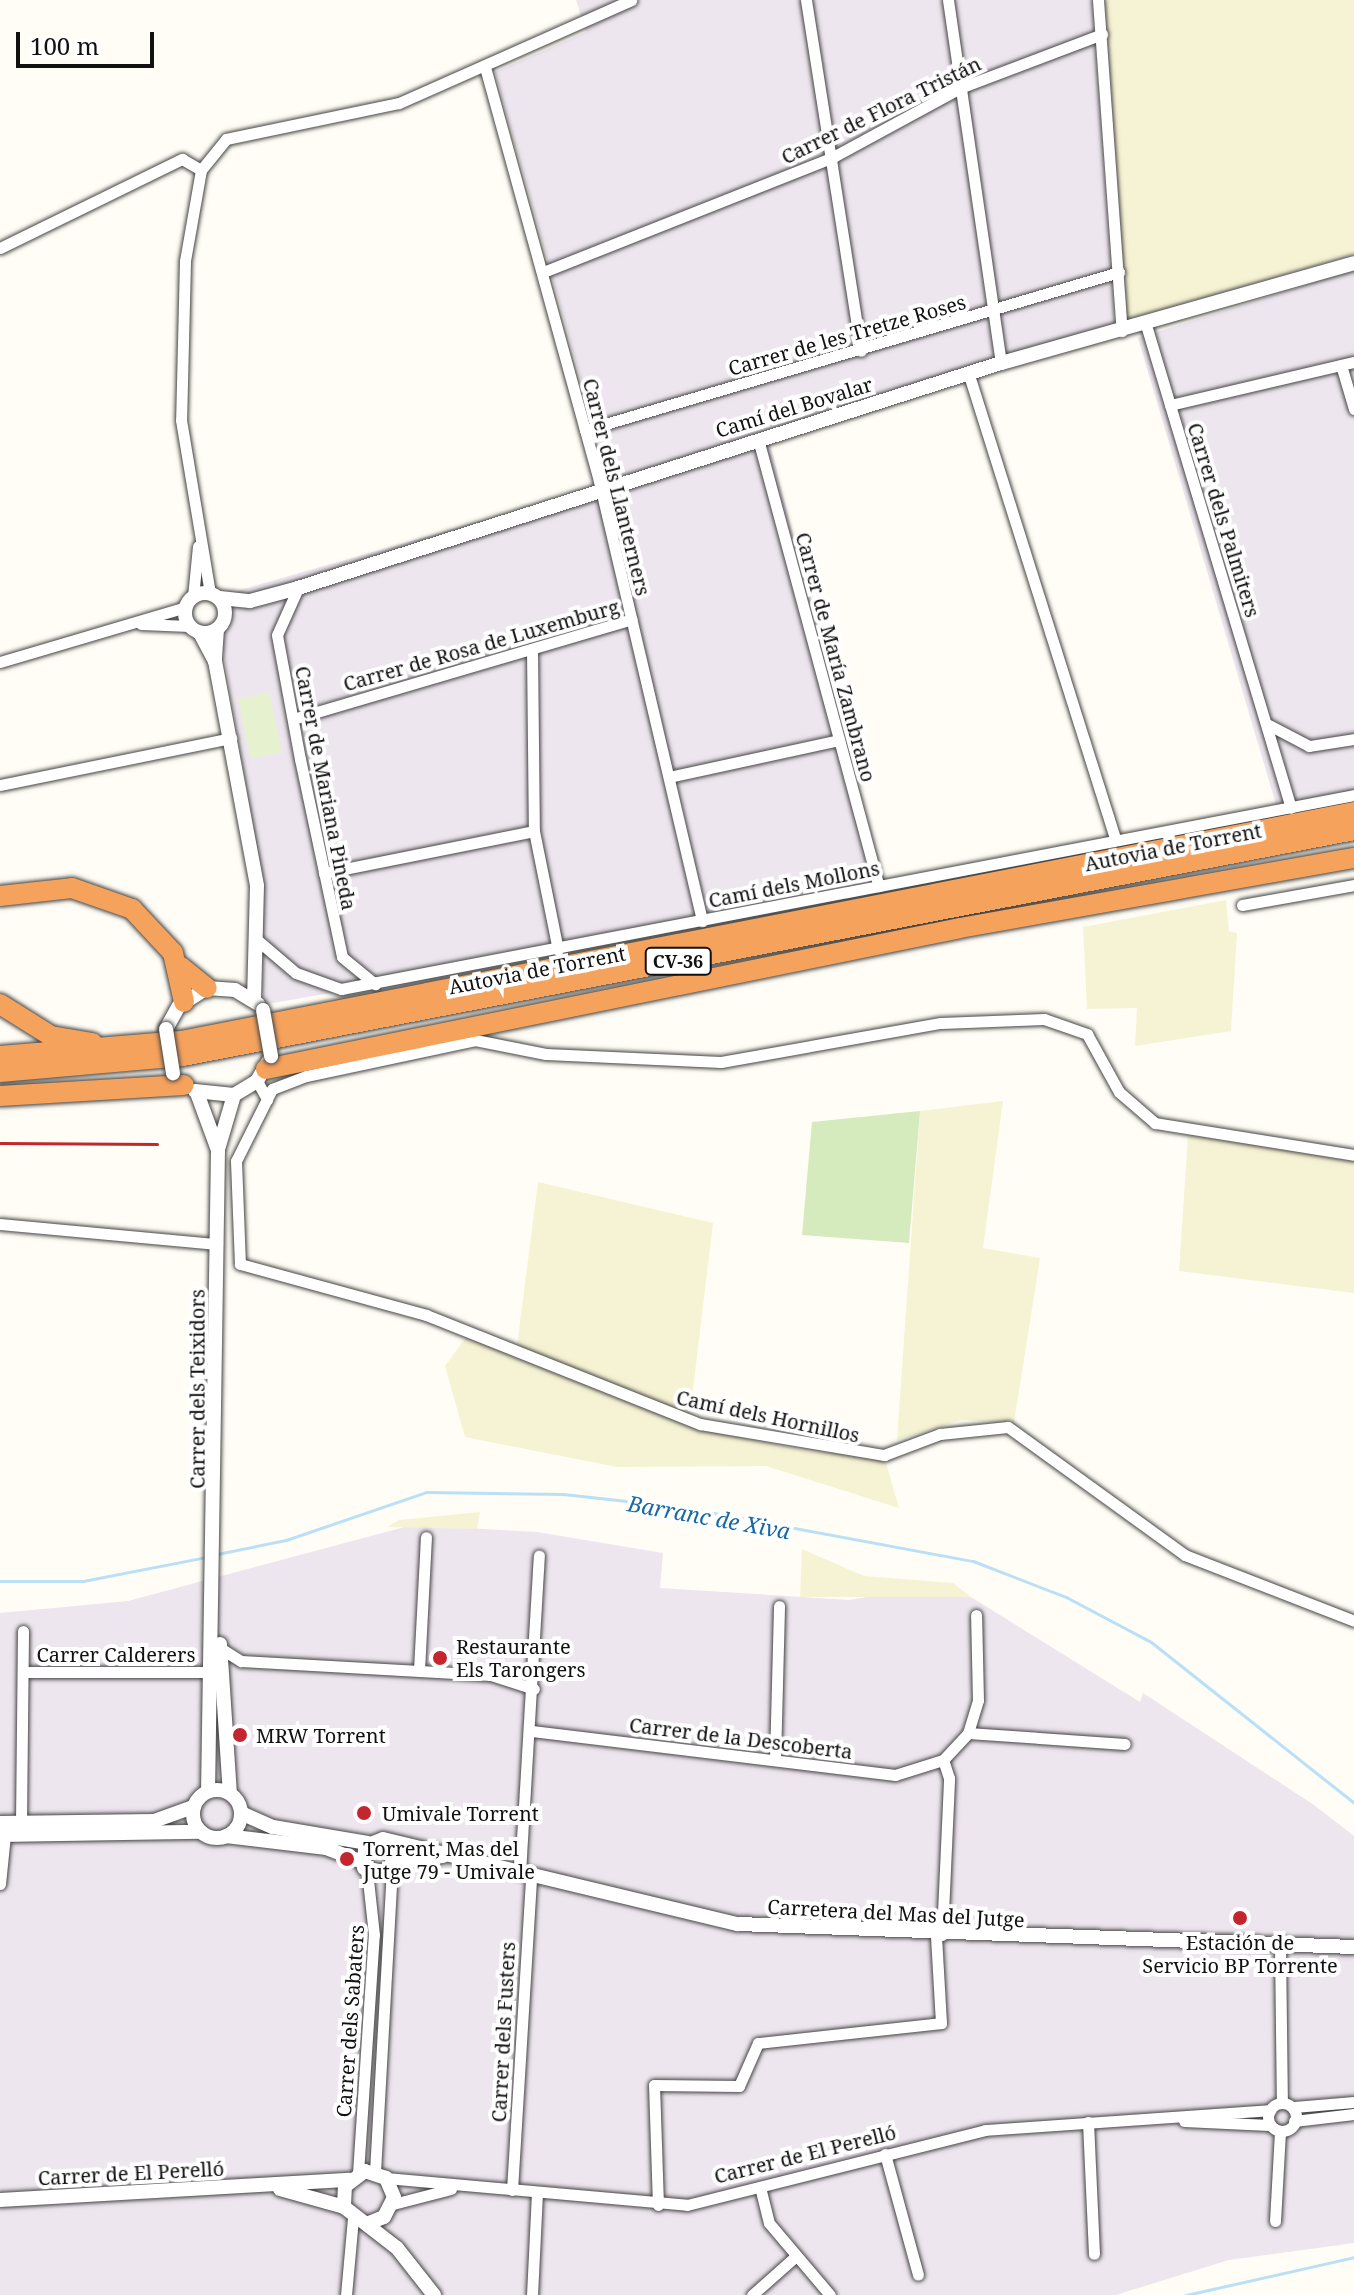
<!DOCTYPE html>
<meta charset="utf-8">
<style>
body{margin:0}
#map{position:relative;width:1354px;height:2295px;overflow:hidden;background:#fffdf5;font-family:"Noto Serif",serif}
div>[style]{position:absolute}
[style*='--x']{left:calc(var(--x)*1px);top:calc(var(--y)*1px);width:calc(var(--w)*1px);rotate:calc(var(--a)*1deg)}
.industrial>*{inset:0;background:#eee6ef}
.farmland>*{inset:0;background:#f6f3d4}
.green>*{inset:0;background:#d5ebbd}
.pitch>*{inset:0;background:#e6f2cf}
.stream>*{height:3px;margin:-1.5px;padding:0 1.5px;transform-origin:1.5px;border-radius:1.5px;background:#b9e0f7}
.roads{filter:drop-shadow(0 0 2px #444) drop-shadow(0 0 2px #444)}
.minor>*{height:11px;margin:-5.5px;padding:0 5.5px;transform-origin:5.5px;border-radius:5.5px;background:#fff}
.minor>.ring{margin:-5.5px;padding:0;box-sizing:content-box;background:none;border:11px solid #fff;border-radius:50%}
.tertiary>*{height:14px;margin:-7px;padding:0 7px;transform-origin:7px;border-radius:7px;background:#fff}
.tertiary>.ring{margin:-7px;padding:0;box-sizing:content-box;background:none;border:14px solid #fff;border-radius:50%}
.motorway>*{height:20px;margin:-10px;padding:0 10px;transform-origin:10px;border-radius:10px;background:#f5a25d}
.rail>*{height:3px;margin:-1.5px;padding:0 1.5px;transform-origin:1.5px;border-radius:1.5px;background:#c4262e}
.bridges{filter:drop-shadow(0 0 2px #444) drop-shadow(0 0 2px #444)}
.tertiary-bridge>*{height:14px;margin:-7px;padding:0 7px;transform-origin:7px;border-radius:7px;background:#fff}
.dots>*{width:22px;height:22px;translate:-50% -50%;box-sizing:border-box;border:4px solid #fff;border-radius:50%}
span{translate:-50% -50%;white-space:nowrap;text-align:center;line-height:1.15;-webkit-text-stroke:8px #fff;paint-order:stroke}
.shield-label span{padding:2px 6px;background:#fff;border:2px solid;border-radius:6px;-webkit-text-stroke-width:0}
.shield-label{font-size:18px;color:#111;font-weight:700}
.street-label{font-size:20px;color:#111}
.poi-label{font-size:20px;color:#111}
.left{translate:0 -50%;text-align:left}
.water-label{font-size:22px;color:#1768a6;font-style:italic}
.scale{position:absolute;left:16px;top:32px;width:138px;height:36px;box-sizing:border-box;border:4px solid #111;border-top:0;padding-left:10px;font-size:24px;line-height:28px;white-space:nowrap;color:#111;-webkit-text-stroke:6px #fff;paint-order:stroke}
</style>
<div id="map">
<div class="industrial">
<div style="clip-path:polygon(576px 0,1092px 0,1115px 328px,768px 436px,885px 895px,268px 1004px,254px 974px,261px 871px,222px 645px,223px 595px,610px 484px,495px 72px,586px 32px)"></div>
<div style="clip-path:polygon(1354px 270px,1354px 793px,1277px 808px,1138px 338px)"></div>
<div style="clip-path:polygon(412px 1525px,537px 1532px,663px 1553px,660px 1588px,850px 1600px,894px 1592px,971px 1597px,1140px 1702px,1143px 1693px,1314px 1805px,1354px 1836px,1354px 2243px,1229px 2260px,1116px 2295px,0 2295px,0 1613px,128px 1601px)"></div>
</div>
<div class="farmland">
<div style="clip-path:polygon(1105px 0,1354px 0,1354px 254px,1127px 321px)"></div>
<div style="clip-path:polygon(1226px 900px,1229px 931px,1237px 933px,1231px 1031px,1135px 1046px,1137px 1008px,1087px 1009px,1083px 927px)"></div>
<div style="clip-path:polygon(1003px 1101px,983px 1248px,1040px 1258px,1014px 1423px,961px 1420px,897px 1440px,920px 1111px)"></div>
<div style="clip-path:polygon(1188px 1135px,1354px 1159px,1354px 1293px,1179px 1271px)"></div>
<div style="clip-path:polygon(538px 1182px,713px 1223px,690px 1414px,517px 1346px)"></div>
<div style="clip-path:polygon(466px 1337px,691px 1427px,811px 1452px,884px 1456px,899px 1508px,766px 1466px,617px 1467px,465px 1437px,445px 1366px)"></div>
<div style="clip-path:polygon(480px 1512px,477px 1529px,387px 1527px,399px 1520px)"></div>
<div style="clip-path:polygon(802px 1549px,864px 1576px,953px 1583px,971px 1597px,800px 1597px)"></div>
</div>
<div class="green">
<div style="clip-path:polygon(920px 1111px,909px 1243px,802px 1235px,812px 1122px)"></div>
</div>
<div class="pitch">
<div style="clip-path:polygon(269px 692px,282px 752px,251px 759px,238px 699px)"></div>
</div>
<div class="stream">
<div style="--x:217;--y:1554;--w:70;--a:-11.5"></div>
<div style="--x:286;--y:1540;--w:148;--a:-18.9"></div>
<div style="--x:426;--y:1492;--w:137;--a:0.8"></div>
<div style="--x:563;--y:1494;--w:119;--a:6.3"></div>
<div style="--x:681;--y:1507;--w:297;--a:10.5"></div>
<div style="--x:973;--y:1561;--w:100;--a:21.2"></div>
<div style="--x:1066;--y:1597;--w:96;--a:27.9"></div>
<div style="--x:1151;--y:1642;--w:259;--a:38.4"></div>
<div style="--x:0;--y:1581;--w:83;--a:0"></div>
<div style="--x:83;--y:1581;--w:125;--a:-11"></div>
<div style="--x:1186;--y:2295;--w:172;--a:-12.7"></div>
</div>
<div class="roads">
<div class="minor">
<div style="--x:806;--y:0;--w:355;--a:81.1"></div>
<div style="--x:948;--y:0;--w:367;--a:81.7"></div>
<div style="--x:1098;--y:0;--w:332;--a:85.9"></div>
<div style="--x:485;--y:67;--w:429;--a:74.6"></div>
<div style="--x:599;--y:481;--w:452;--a:76.8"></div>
<div style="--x:201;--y:170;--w:40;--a:-51"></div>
<div style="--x:226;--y:139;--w:177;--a:-11.8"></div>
<div style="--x:399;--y:103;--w:254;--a:-23.9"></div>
<div style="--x:201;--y:170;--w:92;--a:100"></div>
<div style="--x:185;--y:261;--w:159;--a:91.4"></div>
<div style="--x:181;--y:420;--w:175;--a:80.5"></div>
<div style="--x:0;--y:248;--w:203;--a:-26.1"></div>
<div style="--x:182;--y:159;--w:22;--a:30"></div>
<div style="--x:543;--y:272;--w:312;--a:-21.6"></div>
<div style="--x:833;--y:157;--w:145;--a:-28.5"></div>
<div style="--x:960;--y:88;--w:152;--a:-20.8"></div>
<div style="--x:1146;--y:325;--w:504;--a:73.29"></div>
<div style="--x:1341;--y:365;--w:46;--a:73.5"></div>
<div style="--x:969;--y:375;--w:485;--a:72.5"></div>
<div style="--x:1170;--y:405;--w:189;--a:-13.2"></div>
<div style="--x:585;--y:430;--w:557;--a:-16.48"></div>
<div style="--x:758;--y:439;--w:463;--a:74.9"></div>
<div style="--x:298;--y:588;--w:51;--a:114.1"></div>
<div style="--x:277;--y:635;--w:126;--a:79.5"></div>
<div style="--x:300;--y:759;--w:202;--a:78"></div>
<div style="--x:342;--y:957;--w:43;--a:39.3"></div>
<div style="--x:193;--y:597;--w:51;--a:-84.4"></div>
<div style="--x:141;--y:624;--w:48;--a:2.4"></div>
<div style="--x:532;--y:649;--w:182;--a:89.4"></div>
<div style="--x:534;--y:831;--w:121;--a:78.6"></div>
<div style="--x:0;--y:662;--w:194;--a:-16.5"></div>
<div style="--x:293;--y:719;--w:353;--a:-16.4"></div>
<div style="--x:1269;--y:725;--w:45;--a:27.7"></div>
<div style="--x:1309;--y:746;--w:46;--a:-8.8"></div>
<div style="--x:669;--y:777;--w:174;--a:-12.3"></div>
<div style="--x:0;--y:785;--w:236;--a:-11.5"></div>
<div style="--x:324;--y:873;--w:214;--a:-11.3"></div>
<div style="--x:1242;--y:905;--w:114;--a:-10.1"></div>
<div style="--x:256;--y:939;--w:52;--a:40.4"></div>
<div style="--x:296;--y:973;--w:48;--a:19.6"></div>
<div style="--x:341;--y:989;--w:1031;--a:-10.84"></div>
<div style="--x:257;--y:1081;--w:21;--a:61"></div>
<div style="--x:267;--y:1099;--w:69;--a:116.6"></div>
<div style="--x:236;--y:1161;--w:103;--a:87.8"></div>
<div style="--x:240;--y:1264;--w:193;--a:15.3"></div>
<div style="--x:426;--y:1315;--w:295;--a:21.7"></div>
<div style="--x:700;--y:1424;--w:187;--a:9.6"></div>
<div style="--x:884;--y:1455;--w:60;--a:-20.6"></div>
<div style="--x:940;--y:1434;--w:68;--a:-5.9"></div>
<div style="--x:1008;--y:1427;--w:218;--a:35.9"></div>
<div style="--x:1185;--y:1555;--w:181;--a:21.3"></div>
<div style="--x:267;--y:1099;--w:11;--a:-63"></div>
<div style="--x:272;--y:1089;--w:36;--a:-21"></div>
<div style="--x:306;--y:1076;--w:173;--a:-12"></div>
<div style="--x:475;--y:1040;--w:72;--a:11.2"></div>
<div style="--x:546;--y:1054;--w:175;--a:2.6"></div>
<div style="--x:721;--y:1062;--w:223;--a:-10.1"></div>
<div style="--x:941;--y:1023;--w:103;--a:-2.2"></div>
<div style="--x:1044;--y:1019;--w:46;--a:19.2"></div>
<div style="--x:1087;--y:1034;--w:66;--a:61.1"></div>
<div style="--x:1119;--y:1092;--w:48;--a:40.7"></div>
<div style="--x:1155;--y:1123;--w:202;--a:9.1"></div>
<div style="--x:0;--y:1224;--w:218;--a:5.3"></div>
<div style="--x:220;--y:1648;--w:25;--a:32"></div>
<div style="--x:241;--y:1661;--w:250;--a:3.2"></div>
<div style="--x:491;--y:1675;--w:45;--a:18"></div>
<div style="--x:419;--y:1670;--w:133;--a:-87"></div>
<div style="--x:23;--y:1672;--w:186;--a:0"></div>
<div style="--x:532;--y:1731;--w:366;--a:6.9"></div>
<div style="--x:895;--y:1775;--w:50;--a:-17.4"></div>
<div style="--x:968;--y:1733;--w:157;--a:4"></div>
<div style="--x:775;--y:1760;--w:154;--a:-88.5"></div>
<div style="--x:21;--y:1823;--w:192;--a:-89.4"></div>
<div style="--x:520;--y:1873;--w:318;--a:-86.6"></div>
<div style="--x:0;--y:1884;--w:49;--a:-84.2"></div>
<div style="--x:942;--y:1935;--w:157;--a:-87.4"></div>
<div style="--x:949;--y:1778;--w:19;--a:-108"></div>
<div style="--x:943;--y:1760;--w:37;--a:-47"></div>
<div style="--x:968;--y:1733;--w:34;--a:-73"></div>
<div style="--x:978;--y:1700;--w:85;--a:-91.3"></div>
<div style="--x:1280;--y:1946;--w:156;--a:89.3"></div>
<div class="ring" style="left:1268px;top:2103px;width:17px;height:17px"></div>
<div style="--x:1294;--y:2107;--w:60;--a:-4.8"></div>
<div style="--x:1184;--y:2121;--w:85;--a:2.7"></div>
<div style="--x:1294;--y:2121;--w:60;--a:-6.7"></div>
<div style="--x:1088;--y:2122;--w:132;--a:87.4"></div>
<div style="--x:885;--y:2154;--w:125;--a:74.7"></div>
<div style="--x:375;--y:2172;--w:301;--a:-86.8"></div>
<div style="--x:358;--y:2173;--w:239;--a:-86.2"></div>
<div style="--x:374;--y:1935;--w:64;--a:-96.2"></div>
<div style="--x:386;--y:2178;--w:302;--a:5.1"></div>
<div style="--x:687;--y:2205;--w:307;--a:-14.1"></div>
<div style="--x:985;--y:2130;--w:286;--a:-4"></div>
<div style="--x:760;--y:2187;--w:37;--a:76"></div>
<div style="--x:769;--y:2223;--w:94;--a:49.7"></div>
<div style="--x:512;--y:2190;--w:315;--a:-86.5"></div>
<div style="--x:393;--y:2204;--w:60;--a:-14.5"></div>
<div style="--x:658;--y:2205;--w:120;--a:-91.9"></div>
<div style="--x:654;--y:2085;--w:85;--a:0.7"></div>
<div style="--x:739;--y:2086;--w:47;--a:-66.2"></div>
<div style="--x:758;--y:2043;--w:184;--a:-6.2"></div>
<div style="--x:941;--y:2023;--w:88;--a:-93.3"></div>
<div style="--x:1275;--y:2221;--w:90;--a:-86.8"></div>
<div style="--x:346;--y:2295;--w:77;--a:-84.8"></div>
<div style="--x:532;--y:2295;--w:102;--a:-87.2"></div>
<div style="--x:752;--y:2295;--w:59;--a:-41.6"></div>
</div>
<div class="tertiary">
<div class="ring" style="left:185px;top:593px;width:26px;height:26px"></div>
<div style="--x:220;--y:598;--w:30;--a:6"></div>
<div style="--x:250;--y:601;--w:50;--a:-15.2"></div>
<div style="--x:298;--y:588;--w:738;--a:-17.75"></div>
<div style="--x:1001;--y:363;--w:367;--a:-15.8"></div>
<div style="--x:217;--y:629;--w:32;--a:94"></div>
<div style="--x:215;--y:661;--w:229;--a:79.4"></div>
<div style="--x:257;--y:886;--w:113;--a:91.5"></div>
<div style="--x:200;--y:633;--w:32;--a:62"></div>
<div style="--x:166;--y:1029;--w:26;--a:-61"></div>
<div style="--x:179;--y:1006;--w:33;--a:-33"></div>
<div style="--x:207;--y:988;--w:28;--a:4"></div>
<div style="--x:235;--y:990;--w:27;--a:31"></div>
<div style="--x:195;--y:1091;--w:39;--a:6"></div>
<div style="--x:234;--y:1095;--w:27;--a:-31"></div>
<div style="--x:257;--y:1081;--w:24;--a:-60"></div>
<div style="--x:197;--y:1093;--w:61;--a:69.8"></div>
<div style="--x:218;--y:1150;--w:641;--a:90.89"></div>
<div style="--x:219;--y:1146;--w:53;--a:-73.6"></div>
<div style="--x:220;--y:1644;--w:149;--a:86.2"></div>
<div class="ring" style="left:193px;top:1790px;width:34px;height:34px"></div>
<div style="--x:241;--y:1813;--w:35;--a:24"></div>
<div style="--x:273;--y:1827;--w:96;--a:9.6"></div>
<div style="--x:0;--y:1823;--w:154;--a:-0.7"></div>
<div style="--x:154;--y:1821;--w:41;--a:-19.7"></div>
<div style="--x:0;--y:1835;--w:201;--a:-0.9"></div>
<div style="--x:226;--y:1836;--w:101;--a:6.8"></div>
<div style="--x:326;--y:1848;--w:39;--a:21"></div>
<div style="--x:395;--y:1845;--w:28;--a:100"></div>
<div style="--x:390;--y:1873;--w:26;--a:-169"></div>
<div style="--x:364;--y:1868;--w:22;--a:-87"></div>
<div style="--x:365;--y:1846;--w:19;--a:-21"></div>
<div style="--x:383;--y:1839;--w:365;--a:13.5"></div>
<div style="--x:738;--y:1924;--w:616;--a:2.14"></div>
<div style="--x:397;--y:1863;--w:47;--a:-8.7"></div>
<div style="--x:280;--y:2189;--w:66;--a:15.7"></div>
<div style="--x:0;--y:2200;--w:350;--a:-3.3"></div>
<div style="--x:369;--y:2223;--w:16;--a:-22"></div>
<div style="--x:384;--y:2217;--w:22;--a:-63"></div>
<div style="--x:394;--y:2197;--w:21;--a:-113"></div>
<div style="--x:386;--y:2178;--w:22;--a:-162"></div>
<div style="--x:365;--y:2171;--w:25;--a:143"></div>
<div style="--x:345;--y:2186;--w:21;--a:93"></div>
<div style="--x:344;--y:2207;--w:67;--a:37.7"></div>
<div style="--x:397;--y:2248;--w:60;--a:51.8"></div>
</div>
<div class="motorway">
<div style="--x:0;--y:896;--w:72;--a:-6.3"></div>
<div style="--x:72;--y:888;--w:64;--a:19.3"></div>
<div style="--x:132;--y:909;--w:60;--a:47"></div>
<div style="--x:173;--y:953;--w:50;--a:77.3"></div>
<div style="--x:181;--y:967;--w:33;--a:39"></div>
<div style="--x:0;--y:1004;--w:60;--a:32.1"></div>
<div style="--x:51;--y:1036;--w:42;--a:9.7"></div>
<div style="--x:0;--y:1056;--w:182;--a:-4.7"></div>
<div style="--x:181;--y:1041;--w:1195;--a:-11.05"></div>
<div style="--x:266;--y:1069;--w:708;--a:-11.48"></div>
<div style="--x:960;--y:928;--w:400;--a:-10.1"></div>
<div style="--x:0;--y:1072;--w:184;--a:-5"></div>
<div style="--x:183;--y:1056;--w:1193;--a:-10.92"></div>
<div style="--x:0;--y:1096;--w:184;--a:-3.4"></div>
</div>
</div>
<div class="rail">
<div style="--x:0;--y:1143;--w:157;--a:0.4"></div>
</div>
<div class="bridges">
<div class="tertiary-bridge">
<div style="--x:263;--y:1010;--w:47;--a:80.1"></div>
<div style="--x:166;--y:1029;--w:45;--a:81"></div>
</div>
</div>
<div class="dots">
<div style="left:440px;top:1658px;background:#c4262e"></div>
<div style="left:240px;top:1735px;background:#c4262e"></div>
<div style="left:364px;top:1813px;background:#c4262e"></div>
<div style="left:347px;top:1859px;background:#c4262e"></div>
<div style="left:1240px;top:1918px;background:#c4262e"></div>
</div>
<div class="shield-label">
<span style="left:678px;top:961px">CV-36</span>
</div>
<div class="street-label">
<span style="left:881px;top:110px;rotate:-26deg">Carrer de Flora Tristán</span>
<span style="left:847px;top:335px;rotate:-16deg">Carrer de les Tretze Roses</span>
<span style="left:794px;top:407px;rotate:-17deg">Camí del Bovalar</span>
<span style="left:617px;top:487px;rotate:76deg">Carrer dels Llanterners</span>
<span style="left:1224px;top:520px;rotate:73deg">Carrer dels Palmiters</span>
<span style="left:481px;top:645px;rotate:-16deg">Carrer de Rosa de Luxemburg</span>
<span style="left:836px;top:657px;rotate:75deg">Carrer de María Zambrano</span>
<span style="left:326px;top:788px;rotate:79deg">Carrer de Mariana Pineda</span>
<span style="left:1173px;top:847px;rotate:-11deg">Autovia de Torrent</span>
<span style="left:794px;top:884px;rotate:-11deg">Camí dels Mollons</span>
<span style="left:537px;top:970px;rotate:-11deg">Autovia de Torrent</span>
<span style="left:197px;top:1389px;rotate:-90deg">Carrer dels Teixidors</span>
<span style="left:768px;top:1416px;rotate:12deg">Camí dels Hornillos</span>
<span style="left:116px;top:1654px">Carrer Calderers</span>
<span style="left:741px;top:1738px;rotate:7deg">Carrer de la Descoberta</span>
<span style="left:896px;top:1913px;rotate:3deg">Carretera del Mas del Jutge</span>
<span style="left:350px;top:2021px;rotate:-86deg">Carrer dels Sabaters</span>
<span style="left:503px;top:2032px;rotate:-87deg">Carrer dels Fusters</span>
<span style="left:805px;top:2154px;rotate:-14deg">Carrer de El Perelló</span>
<span style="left:131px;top:2173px;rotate:-3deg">Carrer de El Perelló</span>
</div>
<div class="poi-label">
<span class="left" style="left:456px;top:1658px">Restaurante<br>Els Tarongers</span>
<span class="left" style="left:256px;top:1735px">MRW Torrent</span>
<span class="left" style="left:382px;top:1813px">Umivale Torrent</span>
<span class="left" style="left:363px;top:1860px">Torrent, Mas del<br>Jutge 79 - Umivale</span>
<span style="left:1240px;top:1954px">Estación de<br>Servicio BP Torrente</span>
</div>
<div class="water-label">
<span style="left:709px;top:1517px;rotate:10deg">Barranc de Xiva</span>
</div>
<div class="scale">100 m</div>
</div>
